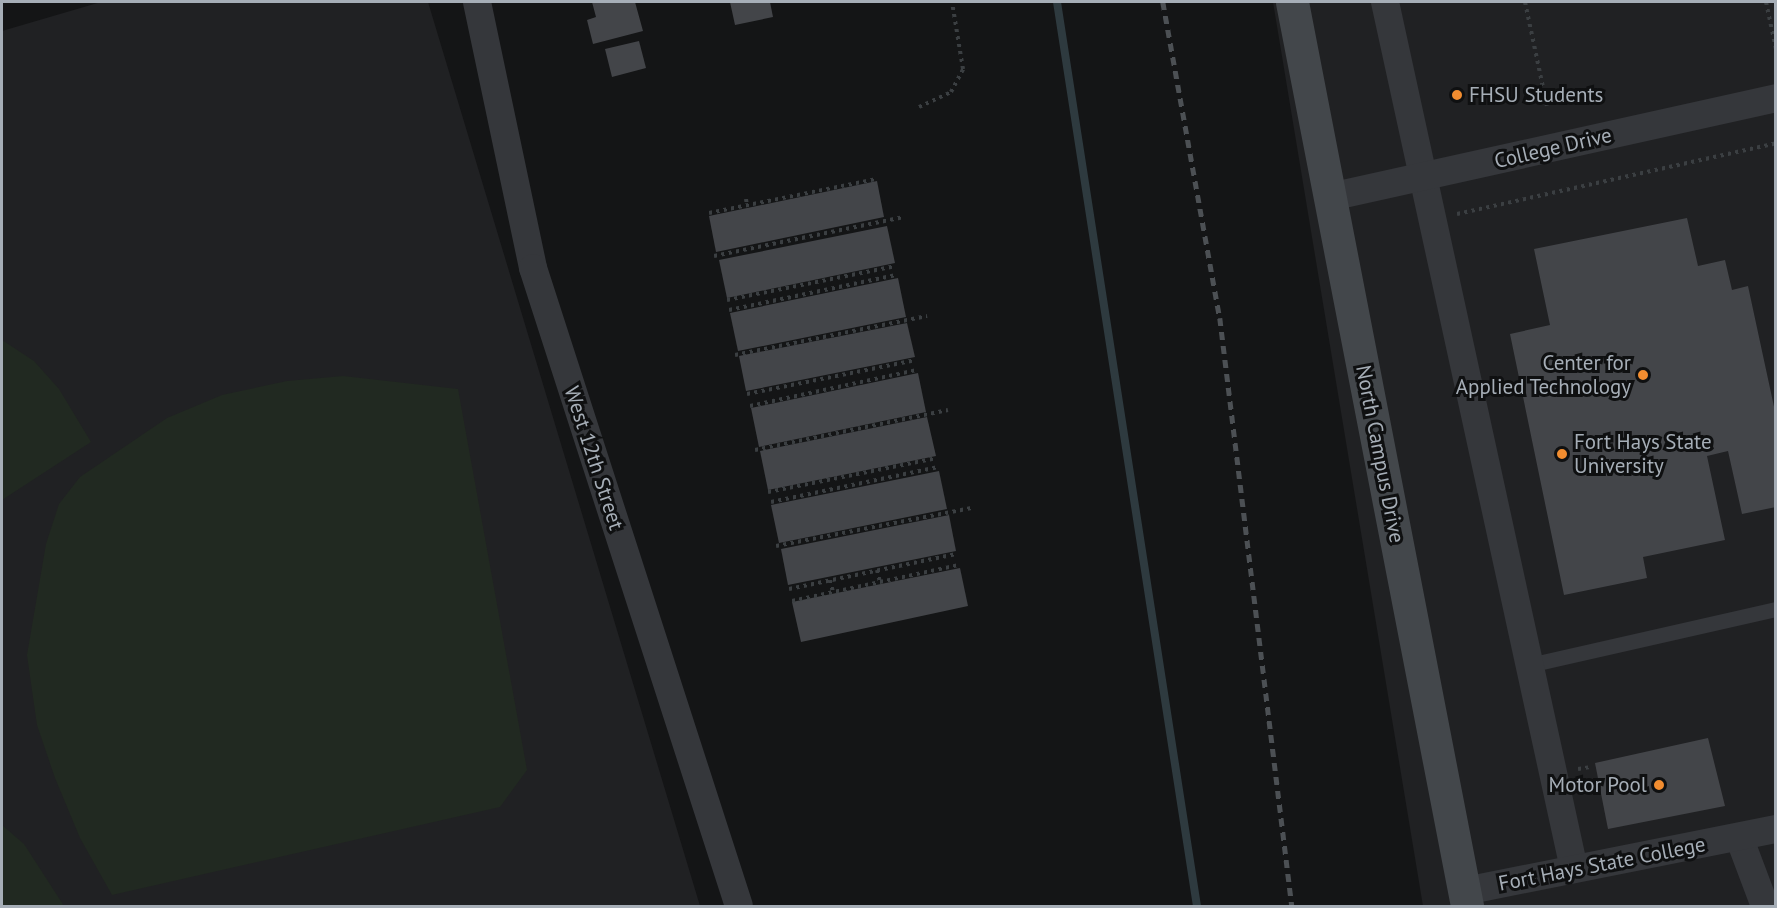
<!DOCTYPE html>
<style>
body{margin:0}
#map{position:relative;width:1777px;height:908px;overflow:hidden;background:#141516;font-family:"PT Sans",sans-serif}
div>[style]{position:absolute}
[style*='--x']{left:calc(var(--x)*1px);top:calc(var(--y)*1px);width:calc(var(--w)*1px);rotate:calc(var(--a)*1deg)}
.built>*{inset:0;background:#202123}
.green>*{inset:0;background:#212921}
.stream>*{height:8px;margin:-4px;padding:0 4px;transform-origin:4px;border-radius:4px;background:#2e3a3f}
.building>*{inset:0;background:#434549}
.path>*{height:4px;margin-top:-2px;transform-origin:0;background:repeating-linear-gradient(90deg,#3b3f42 0 3px,transparent 0 7.5px)}
.service>*{height:15px;margin:-7.5px;padding:0 7.5px;transform-origin:7.5px;border-radius:7.5px;background:#35373b}
.minor>*{height:28px;margin:-14px;padding:0 14px;transform-origin:14px;border-radius:14px;background:#35373b}
.secondary>*{height:33px;margin:-16.5px;padding:0 16.5px;transform-origin:16.5px;border-radius:16.5px;background:#43474b}
.rail>*{height:4.5px;margin-top:-2.25px;transform-origin:0;background:repeating-linear-gradient(90deg,#4c5054 0 8px,transparent 0 14px)}
.dots>*{width:16px;height:16px;translate:-50% -50%;box-sizing:border-box;border:3px solid #0f1011;border-radius:50%}
span{translate:-50% -50%;white-space:nowrap;text-align:center;line-height:1.15;-webkit-text-stroke:6px #0f1011;paint-order:stroke}
.poi-label{font-size:21px;color:#a6aeb7}
.left{translate:0 -50%;text-align:left}
.right{translate:-100% -50%;text-align:right}
.street-label{font-size:21px;color:#a6aeb7}
.frame{position:absolute;inset:0;border:3px solid #a6aeb7;pointer-events:none}
</style>
<div id="map">
<div class="built">
<div style="clip-path:polygon(101px 2px,428px 2px,700px 906px,2px 906px,2px 31px)"></div>
<div style="clip-path:polygon(1273px 2px,1775px 2px,1775px 906px,1423px 906px)"></div>
</div>
<div class="green">
<div style="clip-path:polygon(2px 340px,34px 361px,59px 389px,91px 442px,2px 500px)"></div>
<div style="clip-path:polygon(343px 376px,458px 389px,527px 770px,500px 807px,112px 895px,80px 838px,55px 778px,37px 725px,27px 655px,46px 544px,59px 504px,80px 477px,167px 418px,222px 395px,287px 381px)"></div>
<div style="clip-path:polygon(2px 825px,24px 844px,64px 906px,2px 906px)"></div>
</div>
<div class="stream">
<div style="--x:1057;--y:2;--w:915;--a:81.2"></div>
</div>
<div class="building">
<div style="clip-path:polygon(592px 2px,635px 2px,643px 31px,593px 44px,587px 20px,596px 17px)"></div>
<div style="clip-path:polygon(730px 2px,770px 2px,773px 17px,735px 25px)"></div>
<div style="clip-path:polygon(639px 41px,646px 68px,612px 77px,605px 49px)"></div>
<div style="clip-path:polygon(877px 181px,884px 217px,716px 252px,709px 216px)"></div>
<div style="clip-path:polygon(1687px 218px,1698px 266px,1725px 260px,1732px 290px,1748px 286px,1776px 416px,1776px 507px,1742px 514px,1728px 451px,1707px 456px,1725px 540px,1643px 557px,1647px 578px,1564px 595px,1510px 334px,1550px 325px,1534px 249px)"></div>
<div style="clip-path:polygon(887px 226px,895px 263px,727px 298px,719px 260px)"></div>
<div style="clip-path:polygon(898px 278px,906px 317px,738px 351px,730px 313px)"></div>
<div style="clip-path:polygon(907px 323px,915px 357px,746px 391px,739px 356px)"></div>
<div style="clip-path:polygon(918px 373px,926px 412px,759px 447px,751px 408px)"></div>
<div style="clip-path:polygon(927px 417px,936px 456px,768px 490px,760px 451px)"></div>
<div style="clip-path:polygon(939px 471px,947px 509px,779px 543px,771px 505px)"></div>
<div style="clip-path:polygon(949px 515px,956px 551px,788px 585px,781px 549px)"></div>
<div style="clip-path:polygon(960px 568px,968px 606px,801px 642px,792px 602px)"></div>
<div style="clip-path:polygon(1708px 738px,1725px 806px,1608px 829px,1595px 763px)"></div>
</div>
<div class="path">
<div style="--x:1525;--y:2;--w:106;--a:78.1"></div>
<div style="--x:1766;--y:2;--w:48;--a:78"></div>
<div style="--x:919;--y:107;--w:35;--a:-25"></div>
<div style="--x:951;--y:92;--w:26;--a:-62"></div>
<div style="--x:963;--y:69;--w:68;--a:-99.3"></div>
<div style="--x:746;--y:199;--w:6;--a:81"></div>
<div style="--x:709;--y:213;--w:170;--a:-11.5"></div>
<div style="--x:1457;--y:214;--w:327;--a:-12.5"></div>
<div style="--x:714;--y:256;--w:194;--a:-11.6"></div>
<div style="--x:727;--y:300;--w:171;--a:-11.4"></div>
<div style="--x:729;--y:310;--w:172;--a:-11.8"></div>
<div style="--x:735;--y:355;--w:196;--a:-11.5"></div>
<div style="--x:747;--y:394;--w:171;--a:-11.4"></div>
<div style="--x:750;--y:406;--w:171;--a:-12.2"></div>
<div style="--x:755;--y:450;--w:197;--a:-11.7"></div>
<div style="--x:768;--y:492;--w:171;--a:-11.4"></div>
<div style="--x:771;--y:502;--w:171;--a:-11.8"></div>
<div style="--x:776;--y:546;--w:199;--a:-11"></div>
<div style="--x:877;--y:570;--w:12;--a:76"></div>
<div style="--x:830;--y:580;--w:12;--a:76"></div>
<div style="--x:789;--y:589;--w:172;--a:-11.8"></div>
<div style="--x:792;--y:601;--w:171;--a:-12.2"></div>
<div style="--x:1578;--y:769;--w:12;--a:-9"></div>
</div>
<div class="service">
<div style="--x:1529;--y:665;--w:253;--a:-12.8"></div>
</div>
<div class="minor">
<div style="--x:477;--y:2;--w:272;--a:78.1"></div>
<div style="--x:533;--y:268;--w:670;--a:72.11"></div>
<div style="--x:1385;--y:2;--w:887;--a:77.7"></div>
<div style="--x:1330;--y:197;--w:457;--a:-12.5"></div>
<div style="--x:1739;--y:837;--w:74;--a:69.4"></div>
<div style="--x:1465;--y:891;--w:317;--a:-11.3"></div>
</div>
<div class="secondary">
<div style="--x:1292;--y:2;--w:921;--a:79.04"></div>
</div>
<div class="rail">
<div style="--x:1163;--y:2;--w:321;--a:79.8"></div>
<div style="--x:1220;--y:318;--w:592;--a:83.02"></div>
</div>
<div class="dots">
<div style="left:1457px;top:95px;background:#f28d30"></div>
<div style="left:1643px;top:375px;background:#f28d30"></div>
<div style="left:1562px;top:454px;background:#f28d30"></div>
<div style="left:1659px;top:785px;background:#f28d30"></div>
</div>
<div class="poi-label">
<span class="left" style="left:1469px;top:95px">FHSU Students</span>
<span class="right" style="left:1631px;top:375px">Center for<br>Applied Technology</span>
<span class="left" style="left:1574px;top:454px">Fort Hays State<br>University</span>
<span class="right" style="left:1647px;top:785px">Motor Pool</span>
</div>
<div class="street-label">
<span style="left:1553px;top:148px;rotate:-13deg">College Drive</span>
<span style="left:1380px;top:454px;rotate:79deg">North Campus Drive</span>
<span style="left:594px;top:458px;rotate:72deg">West 12th Street</span>
<span style="left:1602px;top:864px;rotate:-11deg">Fort Hays State College</span>
</div>
<div class="frame"></div>
</div>
